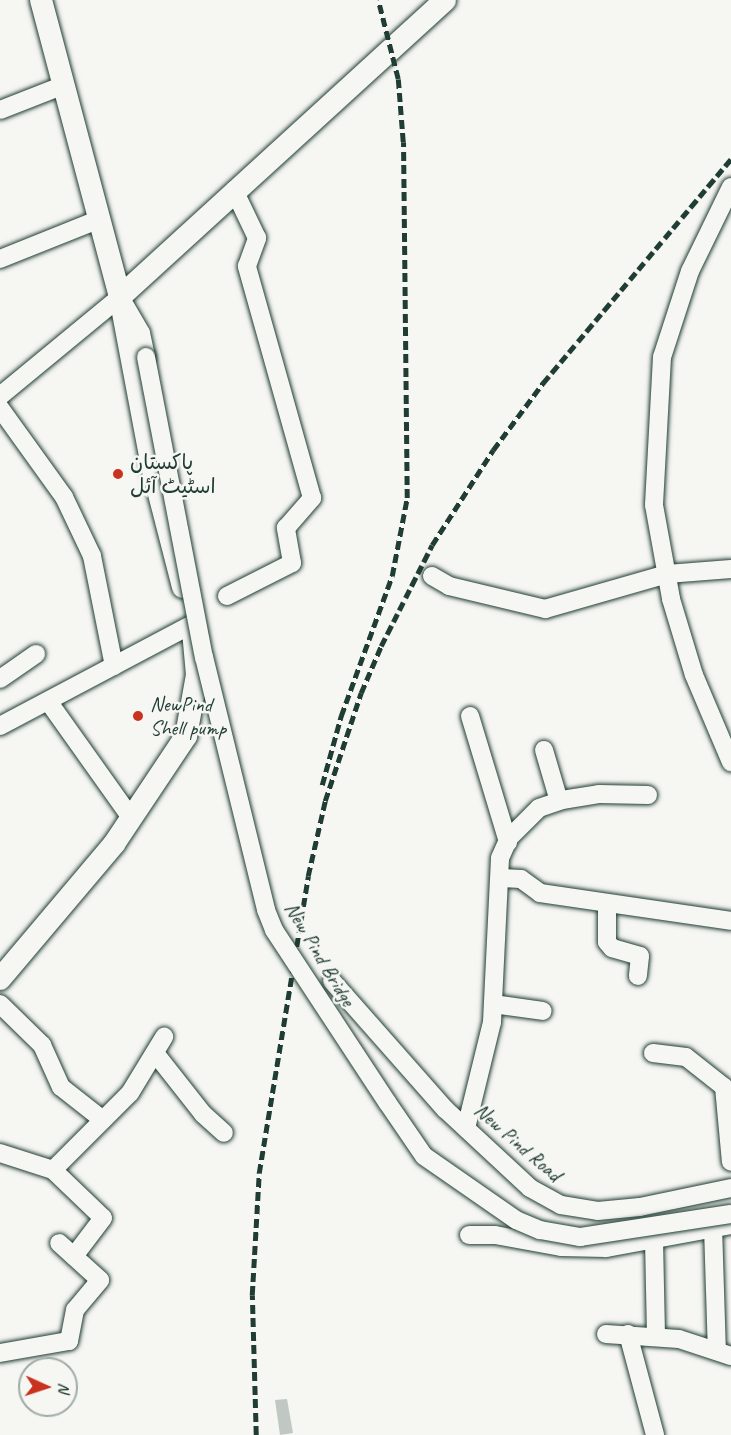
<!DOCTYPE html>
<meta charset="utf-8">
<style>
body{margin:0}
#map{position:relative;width:731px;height:1435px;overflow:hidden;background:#f6f6f2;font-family:Caveat,"Playpen Sans Arabic",sans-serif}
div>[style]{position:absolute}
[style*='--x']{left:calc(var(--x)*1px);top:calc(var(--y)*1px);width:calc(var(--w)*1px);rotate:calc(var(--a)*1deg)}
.building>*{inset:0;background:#c1c8c3}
.roads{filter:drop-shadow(0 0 2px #1f3d34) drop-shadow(0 0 2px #1f3d34)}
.minor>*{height:18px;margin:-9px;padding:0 9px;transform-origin:9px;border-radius:9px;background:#f6f6f2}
.major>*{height:22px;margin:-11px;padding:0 11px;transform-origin:11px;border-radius:11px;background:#f6f6f2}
.rail>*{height:4.5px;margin-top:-2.25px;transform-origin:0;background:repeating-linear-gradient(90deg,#1f3d34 0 9px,transparent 0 13.5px)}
.bridges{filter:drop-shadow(0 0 2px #1f3d34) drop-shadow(0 0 2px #1f3d34)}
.minor-bridge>*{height:18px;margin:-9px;padding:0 9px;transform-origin:9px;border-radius:9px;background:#f6f6f2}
.dots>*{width:16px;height:16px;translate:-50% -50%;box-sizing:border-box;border:3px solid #f6f6f2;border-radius:50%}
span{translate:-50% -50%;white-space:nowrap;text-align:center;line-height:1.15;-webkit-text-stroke:5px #f6f6f2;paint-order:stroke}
.poi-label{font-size:21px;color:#1f3d34}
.left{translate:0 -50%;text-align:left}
.street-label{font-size:21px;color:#1f3d34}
.north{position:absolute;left:18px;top:1357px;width:60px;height:60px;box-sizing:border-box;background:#f6f6f2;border:2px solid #a0aca6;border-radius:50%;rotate:93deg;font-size:16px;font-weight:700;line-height:24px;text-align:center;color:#1f3d34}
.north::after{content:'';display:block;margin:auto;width:21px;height:27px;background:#c8321e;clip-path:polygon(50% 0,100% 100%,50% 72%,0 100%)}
</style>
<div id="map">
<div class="building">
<div style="clip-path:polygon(287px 1399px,293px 1433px,280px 1435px,275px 1400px)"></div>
</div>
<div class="roads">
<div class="minor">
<div style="--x:0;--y:110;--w:69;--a:-21.3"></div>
<div style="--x:731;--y:187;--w:93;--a:116"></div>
<div style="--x:690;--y:271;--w:90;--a:108"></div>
<div style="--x:662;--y:357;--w:148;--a:93.1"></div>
<div style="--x:654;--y:505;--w:96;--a:79.7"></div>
<div style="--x:671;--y:599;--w:79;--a:73.2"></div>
<div style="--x:694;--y:675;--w:95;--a:67"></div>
<div style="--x:0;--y:259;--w:108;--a:-21.8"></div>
<div style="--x:0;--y:396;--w:156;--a:-39.5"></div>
<div style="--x:120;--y:297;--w:42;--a:59.7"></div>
<div style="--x:141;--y:333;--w:25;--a:78"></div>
<div style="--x:0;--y:408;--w:110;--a:54.3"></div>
<div style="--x:64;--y:497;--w:65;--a:64.6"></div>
<div style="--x:92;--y:556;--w:112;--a:78.7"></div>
<div style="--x:432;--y:576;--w:20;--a:30"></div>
<div style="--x:449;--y:586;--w:99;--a:13.5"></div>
<div style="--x:545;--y:609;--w:127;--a:-16"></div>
<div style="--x:667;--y:574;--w:64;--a:-4.5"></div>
<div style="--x:227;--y:596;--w:73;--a:-26.9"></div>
<div style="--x:292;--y:563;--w:36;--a:-100"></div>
<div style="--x:286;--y:528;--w:40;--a:-49"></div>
<div style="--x:312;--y:498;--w:241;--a:-105.7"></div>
<div style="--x:247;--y:266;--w:30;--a:-70"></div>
<div style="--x:257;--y:238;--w:53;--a:-115.6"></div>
<div style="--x:0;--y:679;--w:44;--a:-34.8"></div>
<div style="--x:48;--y:701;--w:143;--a:54.6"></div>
<div style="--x:470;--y:716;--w:132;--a:73.2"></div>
<div style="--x:0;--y:726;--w:218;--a:-27.9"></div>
<div style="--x:544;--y:750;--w:53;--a:73.6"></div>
<div style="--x:502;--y:878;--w:19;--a:3"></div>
<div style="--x:521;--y:879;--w:24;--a:36"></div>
<div style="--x:540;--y:893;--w:193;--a:8.3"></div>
<div style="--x:607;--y:905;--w:37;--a:90"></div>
<div style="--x:607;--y:942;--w:8;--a:50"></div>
<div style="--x:612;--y:948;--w:29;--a:16"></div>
<div style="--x:640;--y:956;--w:20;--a:96"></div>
<div style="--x:332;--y:981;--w:171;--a:48.6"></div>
<div style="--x:445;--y:1109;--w:116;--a:42.9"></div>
<div style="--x:530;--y:1188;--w:35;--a:29"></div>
<div style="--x:561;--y:1205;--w:37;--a:9"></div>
<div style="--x:598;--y:1211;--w:42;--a:-5.4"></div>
<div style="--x:640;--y:1207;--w:93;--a:-11.8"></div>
<div style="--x:0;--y:1004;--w:59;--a:44.3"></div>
<div style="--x:42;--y:1045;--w:46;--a:65.7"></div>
<div style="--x:61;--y:1087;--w:53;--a:38.2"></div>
<div style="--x:493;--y:1004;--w:50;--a:8"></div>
<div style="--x:155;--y:1053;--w:78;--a:51.8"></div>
<div style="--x:203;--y:1114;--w:28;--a:42"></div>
<div style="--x:653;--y:1053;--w:33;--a:7"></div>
<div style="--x:686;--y:1057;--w:48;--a:38.3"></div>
<div style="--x:724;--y:1087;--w:75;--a:84.7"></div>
<div style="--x:466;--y:1128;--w:109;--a:-76.2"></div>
<div style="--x:492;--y:1022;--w:164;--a:-87.2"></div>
<div style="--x:500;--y:858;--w:22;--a:-66"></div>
<div style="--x:509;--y:838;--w:42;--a:-45"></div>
<div style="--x:539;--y:808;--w:24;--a:-19"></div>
<div style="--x:562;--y:800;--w:37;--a:-9"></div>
<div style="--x:599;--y:794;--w:49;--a:1.2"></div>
<div style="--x:0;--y:1153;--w:56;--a:17.8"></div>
<div style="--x:53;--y:1170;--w:109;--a:-45"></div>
<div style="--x:130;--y:1093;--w:66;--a:-58.7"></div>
<div style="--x:53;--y:1170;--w:69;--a:43.8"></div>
<div style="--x:103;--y:1218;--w:48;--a:127.3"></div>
<div style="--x:713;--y:1227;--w:124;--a:88.2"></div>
<div style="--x:469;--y:1235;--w:26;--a:0"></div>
<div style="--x:495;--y:1235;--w:67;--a:10.3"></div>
<div style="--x:561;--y:1247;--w:45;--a:1.3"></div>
<div style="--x:606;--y:1248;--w:127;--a:-10.4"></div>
<div style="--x:654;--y:1240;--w:97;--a:88.8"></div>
<div style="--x:606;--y:1334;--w:73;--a:3.9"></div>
<div style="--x:679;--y:1339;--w:55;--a:18.1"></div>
<div style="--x:628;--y:1334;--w:105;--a:75"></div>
<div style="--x:0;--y:1353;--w:70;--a:-9.9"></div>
<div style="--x:69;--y:1341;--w:32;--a:-79"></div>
<div style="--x:75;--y:1310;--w:39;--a:-50"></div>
<div style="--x:100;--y:1280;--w:55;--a:-137.9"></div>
</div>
<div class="major">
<div style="--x:41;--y:0;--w:307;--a:75.1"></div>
<div style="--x:120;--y:297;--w:173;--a:79.3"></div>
<div style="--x:152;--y:467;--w:124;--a:75.5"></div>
<div style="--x:120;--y:297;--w:440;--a:-42.4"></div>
<div style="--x:0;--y:979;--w:177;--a:-49.8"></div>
<div style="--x:114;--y:844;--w:130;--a:-56.3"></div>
<div style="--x:186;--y:736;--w:62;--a:-79.8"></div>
<div style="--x:197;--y:675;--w:44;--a:-95.2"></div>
</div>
</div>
<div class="rail">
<div style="--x:322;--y:785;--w:72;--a:-74.6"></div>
<div style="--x:341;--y:716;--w:149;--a:-70"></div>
<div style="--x:392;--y:576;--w:79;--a:-79.1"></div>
<div style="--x:407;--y:498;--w:356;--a:-90.6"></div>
<div style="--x:403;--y:142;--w:63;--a:-94.5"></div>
<div style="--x:398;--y:79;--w:81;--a:-104.2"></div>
<div style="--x:256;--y:1435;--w:140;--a:-91.6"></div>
<div style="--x:252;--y:1295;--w:122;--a:-86.7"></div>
<div style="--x:259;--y:1173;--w:301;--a:-80.6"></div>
<div style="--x:308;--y:876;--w:77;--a:-77.2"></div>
<div style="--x:325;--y:801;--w:114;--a:-71.6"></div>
<div style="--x:361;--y:693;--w:51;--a:-66.9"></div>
<div style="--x:381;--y:646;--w:113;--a:-63.2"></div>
<div style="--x:432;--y:545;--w:113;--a:-57.3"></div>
<div style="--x:493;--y:450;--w:84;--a:-53.3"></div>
<div style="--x:543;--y:383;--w:292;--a:-50"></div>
</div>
<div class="bridges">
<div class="minor-bridge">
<div style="--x:146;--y:357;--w:306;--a:79.1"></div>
<div style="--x:204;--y:657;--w:260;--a:76.2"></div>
<div style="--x:266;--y:910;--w:22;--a:68"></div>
<div style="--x:274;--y:930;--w:206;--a:56.7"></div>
<div style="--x:387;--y:1102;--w:65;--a:55.6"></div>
<div style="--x:424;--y:1156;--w:112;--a:34.8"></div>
<div style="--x:516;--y:1220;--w:26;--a:23"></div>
<div style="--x:540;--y:1230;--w:41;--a:9.9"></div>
<div style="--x:580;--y:1237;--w:153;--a:-8.7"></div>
</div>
</div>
<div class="dots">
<div style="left:118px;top:474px;background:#c8321e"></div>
<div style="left:138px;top:716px;background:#c8321e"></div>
</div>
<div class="poi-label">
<span class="left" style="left:130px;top:474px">پاکستان<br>اسٹیٹ آئل</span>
<span class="left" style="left:150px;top:716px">NewPind<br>Shell pump</span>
</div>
<div class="street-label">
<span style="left:320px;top:954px;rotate:59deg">New Pind Bridge</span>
<span style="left:518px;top:1142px;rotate:41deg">New Pind Road</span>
</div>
<div class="north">N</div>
</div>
